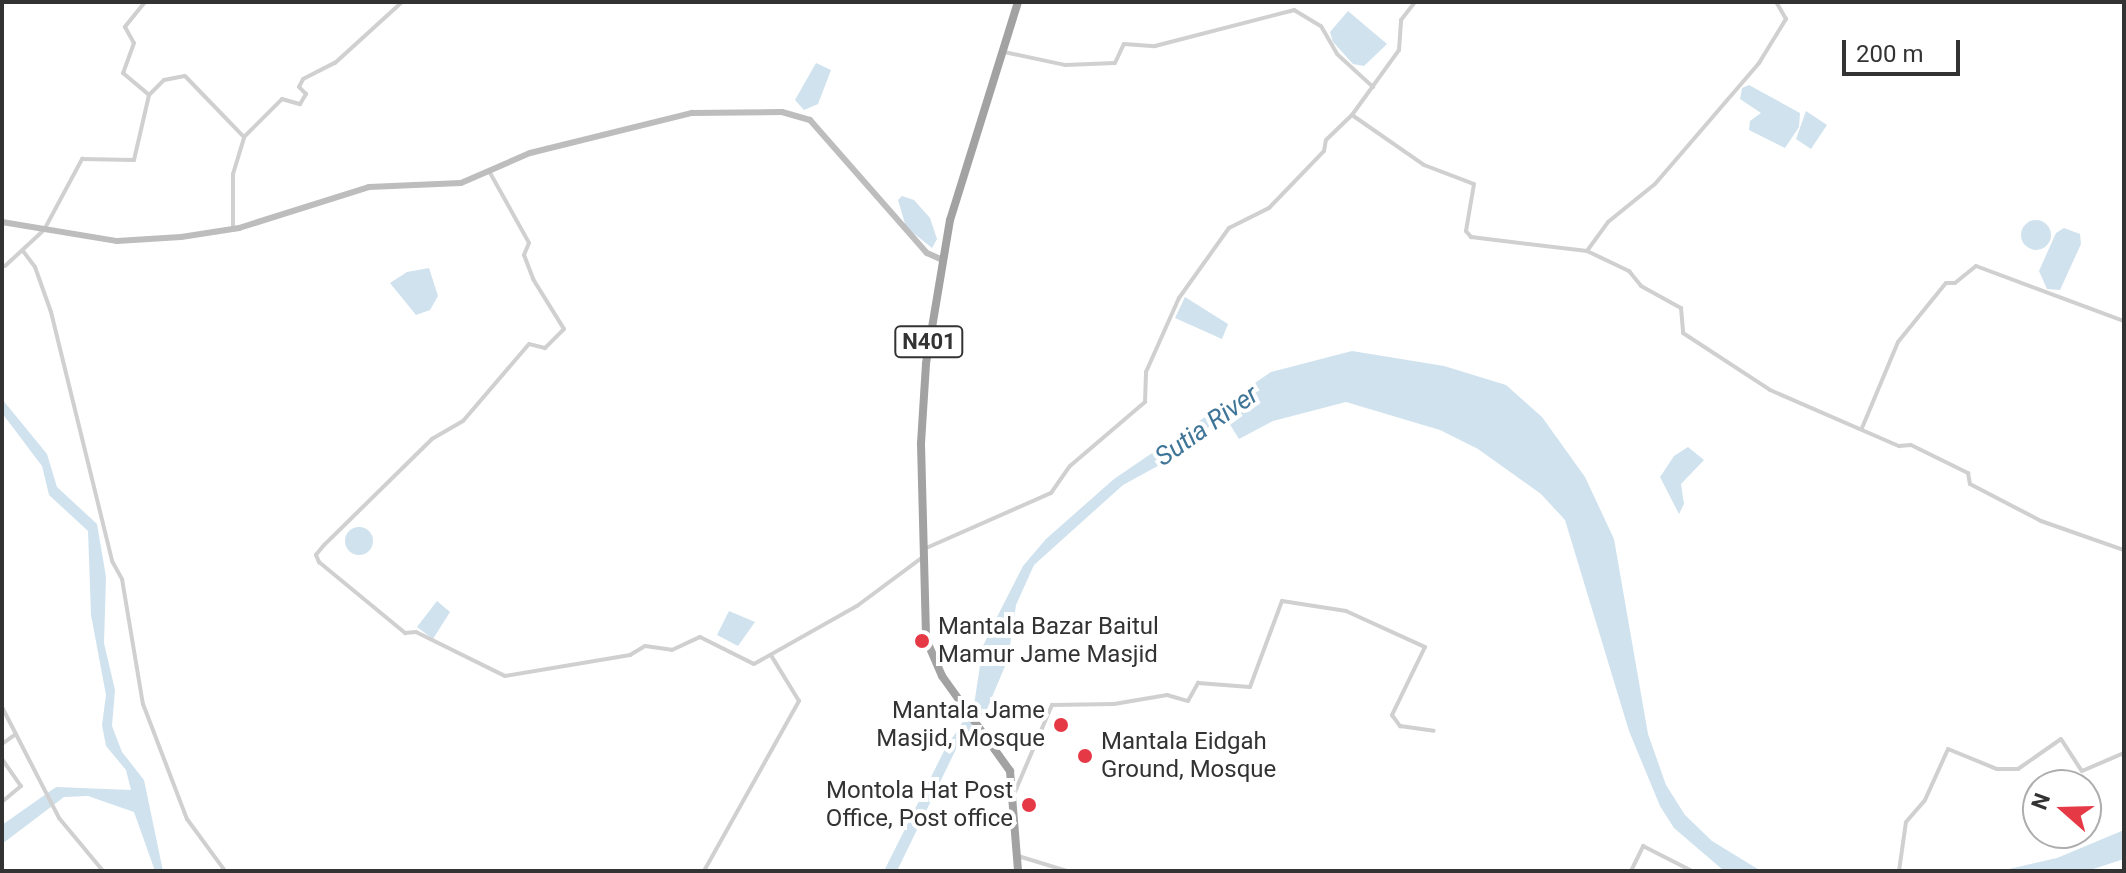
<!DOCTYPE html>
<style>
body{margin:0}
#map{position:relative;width:2126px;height:873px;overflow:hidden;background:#fff;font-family:Roboto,sans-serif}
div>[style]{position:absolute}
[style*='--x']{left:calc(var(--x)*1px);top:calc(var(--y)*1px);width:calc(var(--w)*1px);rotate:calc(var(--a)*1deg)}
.water>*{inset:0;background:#cfe2ee}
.round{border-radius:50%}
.minor>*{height:4px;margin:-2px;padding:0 2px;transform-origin:2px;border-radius:2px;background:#d0d0d0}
.secondary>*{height:6px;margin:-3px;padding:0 3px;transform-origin:3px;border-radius:3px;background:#bdbdbd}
.trunk>*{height:8px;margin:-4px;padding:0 4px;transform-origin:4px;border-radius:4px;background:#a2a2a2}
.dots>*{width:22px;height:22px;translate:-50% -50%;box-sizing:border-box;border:4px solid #fff;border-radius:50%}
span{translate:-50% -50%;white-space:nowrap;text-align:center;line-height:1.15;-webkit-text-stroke:8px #fff;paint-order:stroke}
.shield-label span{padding:2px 6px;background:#fff;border:2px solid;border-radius:6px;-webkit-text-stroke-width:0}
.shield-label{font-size:22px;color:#333;font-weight:700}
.poi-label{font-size:24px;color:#333}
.left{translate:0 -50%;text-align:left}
.right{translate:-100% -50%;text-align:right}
.water-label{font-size:26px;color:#3f7597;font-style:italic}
.frame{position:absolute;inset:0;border:4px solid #333;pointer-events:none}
.north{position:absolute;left:2022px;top:769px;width:80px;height:80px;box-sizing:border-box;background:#fff;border:2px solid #adadad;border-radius:50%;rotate:290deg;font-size:22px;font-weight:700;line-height:32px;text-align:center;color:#333}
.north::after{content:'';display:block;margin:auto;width:28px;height:36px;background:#e63946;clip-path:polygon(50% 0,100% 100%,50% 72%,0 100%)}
.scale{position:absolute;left:1842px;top:40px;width:118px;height:36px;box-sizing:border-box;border:4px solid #333;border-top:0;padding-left:10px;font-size:24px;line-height:28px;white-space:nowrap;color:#333;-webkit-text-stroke:6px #fff;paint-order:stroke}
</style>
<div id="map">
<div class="water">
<div style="clip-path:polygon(1348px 11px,1387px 44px,1364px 66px,1353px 64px,1333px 42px,1330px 32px)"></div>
<div style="clip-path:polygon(816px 63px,831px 70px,818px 104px,804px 110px,795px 100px)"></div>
<div style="clip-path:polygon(1749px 85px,1800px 113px,1799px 127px,1785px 148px,1749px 130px,1750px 121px,1761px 113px,1740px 99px,1742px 88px)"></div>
<div style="clip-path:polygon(1806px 111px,1827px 125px,1811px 149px,1796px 139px)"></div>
<div style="clip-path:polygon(902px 196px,914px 200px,930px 218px,937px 239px,932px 248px,906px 227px,898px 200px)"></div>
<div class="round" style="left:2021px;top:220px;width:30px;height:30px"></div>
<div style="clip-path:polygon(2064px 228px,2080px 234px,2081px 244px,2060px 290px,2047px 289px,2039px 271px,2056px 233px)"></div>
<div style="clip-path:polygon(429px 268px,438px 296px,430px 310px,416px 315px,390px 283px,407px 272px)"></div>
<div style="clip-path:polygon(1185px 297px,1228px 324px,1222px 339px,1175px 318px)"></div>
<div style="clip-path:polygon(1352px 351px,1444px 366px,1506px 385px,1542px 417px,1585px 477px,1614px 539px,1648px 734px,1666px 785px,1685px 815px,1712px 841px,1761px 871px,1723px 870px,1674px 828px,1660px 806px,1629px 731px,1565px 520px,1541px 494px,1478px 449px,1440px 430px,1346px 402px,1273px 421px,1239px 439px,1224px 415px,1165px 462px,1123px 485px,1034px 565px,1016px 605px,1008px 659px,987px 709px,958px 745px,897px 871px,884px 871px,945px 749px,974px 705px,983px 646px,998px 615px,1023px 566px,1046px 539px,1114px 479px,1271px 372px)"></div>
<div style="clip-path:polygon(2px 399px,47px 454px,57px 487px,97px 524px,106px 577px,104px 643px,115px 690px,112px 726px,122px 752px,144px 780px,163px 871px,155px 871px,134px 812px,88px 796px,64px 797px,2px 844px,2px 825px,56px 787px,131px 790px,126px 770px,106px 746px,102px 725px,106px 695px,91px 615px,88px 531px,49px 495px,42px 466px,2px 413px)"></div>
<div style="clip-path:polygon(1688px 447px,1704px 460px,1681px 484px,1684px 504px,1679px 514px,1660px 477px,1674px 456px)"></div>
<div class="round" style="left:345px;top:527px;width:28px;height:28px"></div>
<div style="clip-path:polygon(437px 601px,450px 612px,433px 639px,417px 627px)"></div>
<div style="clip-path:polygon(729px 611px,755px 622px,738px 646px,717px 635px)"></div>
<div style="clip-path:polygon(2124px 830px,2124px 859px,2087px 871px,2000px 871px,2057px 858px)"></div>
</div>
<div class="minor">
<div style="--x:145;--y:2;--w:32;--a:129"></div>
<div style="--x:125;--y:27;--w:18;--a:61"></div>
<div style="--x:134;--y:43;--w:32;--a:110"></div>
<div style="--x:123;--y:73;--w:34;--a:40"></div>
<div style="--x:1004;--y:52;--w:62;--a:12"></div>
<div style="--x:1065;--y:65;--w:50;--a:-2.3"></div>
<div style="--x:1115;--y:63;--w:21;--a:-65"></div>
<div style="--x:1124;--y:44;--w:31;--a:4"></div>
<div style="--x:1155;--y:46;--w:144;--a:-14.5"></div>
<div style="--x:1294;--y:10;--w:31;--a:31"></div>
<div style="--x:1321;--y:26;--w:32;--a:60"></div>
<div style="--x:1337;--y:54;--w:49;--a:42.5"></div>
<div style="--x:1352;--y:115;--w:88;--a:34.8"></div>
<div style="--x:1424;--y:165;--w:53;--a:20.8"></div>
<div style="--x:1474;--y:184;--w:48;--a:99.7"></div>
<div style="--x:1466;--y:231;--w:8;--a:50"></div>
<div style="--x:1471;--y:237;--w:117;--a:6.9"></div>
<div style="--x:1587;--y:251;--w:36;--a:-54"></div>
<div style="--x:1608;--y:222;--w:60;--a:-39"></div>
<div style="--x:1655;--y:184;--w:160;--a:-49.3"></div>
<div style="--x:1759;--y:63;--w:52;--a:-58.5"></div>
<div style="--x:1786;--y:19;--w:20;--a:-120"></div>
<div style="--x:489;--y:171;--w:82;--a:60.9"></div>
<div style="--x:529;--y:243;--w:13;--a:113"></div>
<div style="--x:524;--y:255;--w:26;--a:69"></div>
<div style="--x:533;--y:279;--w:59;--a:58.2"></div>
<div style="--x:564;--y:329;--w:27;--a:135"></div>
<div style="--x:545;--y:348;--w:16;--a:-166"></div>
<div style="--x:529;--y:344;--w:101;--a:130.6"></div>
<div style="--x:463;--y:421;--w:36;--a:150"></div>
<div style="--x:432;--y:439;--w:151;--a:135.5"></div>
<div style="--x:324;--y:545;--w:13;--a:129"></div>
<div style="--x:316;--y:555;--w:8;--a:67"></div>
<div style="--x:319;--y:562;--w:112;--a:39.5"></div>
<div style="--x:405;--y:633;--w:11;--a:-5"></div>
<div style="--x:416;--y:632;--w:99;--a:26.3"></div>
<div style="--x:505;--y:676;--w:127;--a:-9.5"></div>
<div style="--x:630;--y:655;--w:17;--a:-31"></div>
<div style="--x:645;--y:646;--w:27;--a:8"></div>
<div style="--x:672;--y:650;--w:31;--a:-25"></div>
<div style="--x:700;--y:637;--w:60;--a:26.6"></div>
<div style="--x:754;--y:664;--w:118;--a:-29.4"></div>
<div style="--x:857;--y:606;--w:84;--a:-36.7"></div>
<div style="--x:233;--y:229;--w:55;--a:-90"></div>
<div style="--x:233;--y:174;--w:39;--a:-73"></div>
<div style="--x:244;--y:137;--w:54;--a:-45"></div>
<div style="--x:282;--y:99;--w:19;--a:16"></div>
<div style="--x:300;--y:104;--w:12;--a:-59"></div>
<div style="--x:306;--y:94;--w:10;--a:-135"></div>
<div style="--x:299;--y:87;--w:9;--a:-63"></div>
<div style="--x:303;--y:79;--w:36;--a:-27"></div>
<div style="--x:335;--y:63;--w:91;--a:-42.3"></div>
<div style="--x:23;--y:251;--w:20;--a:53"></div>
<div style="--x:35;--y:267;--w:48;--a:70.4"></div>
<div style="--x:51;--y:312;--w:256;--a:76.2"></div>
<div style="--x:112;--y:561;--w:21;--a:61"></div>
<div style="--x:122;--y:579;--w:127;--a:80.5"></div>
<div style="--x:143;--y:704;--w:123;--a:69.1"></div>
<div style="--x:187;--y:819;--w:64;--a:53.8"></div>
<div style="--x:1587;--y:251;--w:47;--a:25.5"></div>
<div style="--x:1629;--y:271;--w:19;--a:51"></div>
<div style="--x:1641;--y:286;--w:46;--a:28.8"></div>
<div style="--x:1681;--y:308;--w:25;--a:85"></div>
<div style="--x:1683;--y:333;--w:104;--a:33.2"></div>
<div style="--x:1770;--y:390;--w:141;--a:23.5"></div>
<div style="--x:1899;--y:446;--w:12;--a:-5"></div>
<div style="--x:1911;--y:445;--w:64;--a:26.2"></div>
<div style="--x:1968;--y:473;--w:11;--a:80"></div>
<div style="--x:1970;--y:484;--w:80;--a:27.5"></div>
<div style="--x:2041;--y:521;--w:88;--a:19.3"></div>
<div style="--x:5;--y:266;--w:53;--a:-42.7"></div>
<div style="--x:44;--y:230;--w:81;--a:-61.8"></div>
<div style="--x:82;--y:159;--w:52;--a:1.1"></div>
<div style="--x:134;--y:160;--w:67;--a:-77"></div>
<div style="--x:149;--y:95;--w:21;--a:-45"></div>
<div style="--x:164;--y:80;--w:21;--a:-11"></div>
<div style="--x:185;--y:76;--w:85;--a:46"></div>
<div style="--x:1862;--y:428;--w:93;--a:-67.3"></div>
<div style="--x:1898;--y:342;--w:76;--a:-50.9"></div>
<div style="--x:1946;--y:283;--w:9;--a:0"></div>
<div style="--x:1955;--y:283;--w:27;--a:-39"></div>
<div style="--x:1976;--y:266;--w:158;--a:20.4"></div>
<div style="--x:924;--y:549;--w:139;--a:-23.8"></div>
<div style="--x:1051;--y:493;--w:33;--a:-55"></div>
<div style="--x:1070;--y:466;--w:99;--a:-40.5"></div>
<div style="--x:1145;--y:402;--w:30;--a:-88"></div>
<div style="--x:1146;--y:372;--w:81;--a:-66"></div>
<div style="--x:1179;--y:298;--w:86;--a:-54.5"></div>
<div style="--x:1229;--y:228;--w:45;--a:-26.6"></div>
<div style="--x:1269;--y:208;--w:79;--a:-46"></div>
<div style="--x:1324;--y:151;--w:11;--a:-80"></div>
<div style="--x:1326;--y:140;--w:36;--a:-44"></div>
<div style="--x:1352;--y:115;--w:80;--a:-54.1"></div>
<div style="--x:1399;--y:50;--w:30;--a:-86"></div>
<div style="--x:1401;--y:20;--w:23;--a:-52"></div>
<div style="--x:2;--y:707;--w:125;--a:62.8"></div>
<div style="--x:59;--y:818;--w:69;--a:50.3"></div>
<div style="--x:2;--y:744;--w:17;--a:-36"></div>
<div style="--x:2;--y:759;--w:33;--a:55"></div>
<div style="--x:21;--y:786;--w:25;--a:140"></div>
<div style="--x:1014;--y:794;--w:97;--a:-66.9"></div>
<div style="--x:1052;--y:705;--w:62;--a:-0.9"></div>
<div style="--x:1114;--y:704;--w:54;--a:-9.6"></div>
<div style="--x:1167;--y:695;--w:22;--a:16"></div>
<div style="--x:1188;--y:701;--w:21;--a:-61"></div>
<div style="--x:1198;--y:683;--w:52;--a:4.4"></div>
<div style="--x:1250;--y:687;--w:92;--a:-69.6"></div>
<div style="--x:1282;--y:601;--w:65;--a:8.9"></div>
<div style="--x:1346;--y:611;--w:87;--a:24.5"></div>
<div style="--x:1425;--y:647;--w:76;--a:115.9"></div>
<div style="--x:1392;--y:715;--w:14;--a:54"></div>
<div style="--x:1400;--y:726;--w:34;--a:8"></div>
<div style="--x:1018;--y:856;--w:51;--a:17"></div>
<div style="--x:704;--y:871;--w:195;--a:-60.8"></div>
<div style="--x:799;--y:701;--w:52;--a:-121.5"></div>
<div style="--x:1631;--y:871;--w:28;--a:-64"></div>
<div style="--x:1643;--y:846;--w:55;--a:27"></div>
<div style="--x:1899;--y:871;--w:49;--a:-81.9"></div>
<div style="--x:1906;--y:822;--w:29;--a:-49"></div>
<div style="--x:1925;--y:800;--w:56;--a:-65.7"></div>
<div style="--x:1948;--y:749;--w:53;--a:22.2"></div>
<div style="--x:1997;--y:769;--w:21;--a:0"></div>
<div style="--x:2018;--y:769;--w:52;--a:-34.9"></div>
<div style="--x:2061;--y:739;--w:38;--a:57"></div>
<div style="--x:2082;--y:771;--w:46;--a:-23.2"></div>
</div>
<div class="secondary">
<div style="--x:2;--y:222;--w:117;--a:9.4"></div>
<div style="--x:117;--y:241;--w:64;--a:-3.6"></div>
<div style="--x:181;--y:237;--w:59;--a:-8.8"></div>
<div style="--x:239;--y:228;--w:136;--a:-17.5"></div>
<div style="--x:369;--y:187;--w:92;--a:-2.5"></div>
<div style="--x:461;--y:183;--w:75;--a:-23.5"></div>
<div style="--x:530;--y:153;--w:167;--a:-13.9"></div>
<div style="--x:692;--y:113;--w:90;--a:-0.6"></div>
<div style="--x:782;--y:112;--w:29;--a:16"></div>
<div style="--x:810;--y:120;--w:177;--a:48.7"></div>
<div style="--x:927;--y:253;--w:17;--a:24"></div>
</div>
<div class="trunk">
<div style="--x:1018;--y:2;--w:228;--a:107.3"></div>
<div style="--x:950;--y:220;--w:146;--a:99.5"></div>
<div style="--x:926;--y:364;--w:80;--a:93.6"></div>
<div style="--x:921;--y:444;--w:195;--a:88.5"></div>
<div style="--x:926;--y:639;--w:40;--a:66.6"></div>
<div style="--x:942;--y:676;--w:117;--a:54.4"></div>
<div style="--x:1010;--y:771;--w:100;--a:85.4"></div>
</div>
<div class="dots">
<div style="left:922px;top:641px;background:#e63946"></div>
<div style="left:1061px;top:725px;background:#e63946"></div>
<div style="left:1085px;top:756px;background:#e63946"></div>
<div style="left:1029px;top:805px;background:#e63946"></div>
</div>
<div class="shield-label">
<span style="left:929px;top:342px">N401</span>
</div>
<div class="poi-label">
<span class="left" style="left:938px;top:641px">Mantala Bazar Baitul<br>Mamur Jame Masjid</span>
<span class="right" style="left:1045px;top:725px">Mantala Jame<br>Masjid, Mosque</span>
<span class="left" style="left:1101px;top:756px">Mantala Eidgah<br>Ground, Mosque</span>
<span class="right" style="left:1013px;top:805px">Montola Hat Post<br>Office, Post office</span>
</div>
<div class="water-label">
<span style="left:1207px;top:426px;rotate:-35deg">Sutia River</span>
</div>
<div class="frame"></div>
<div class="north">N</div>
<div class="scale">200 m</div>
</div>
